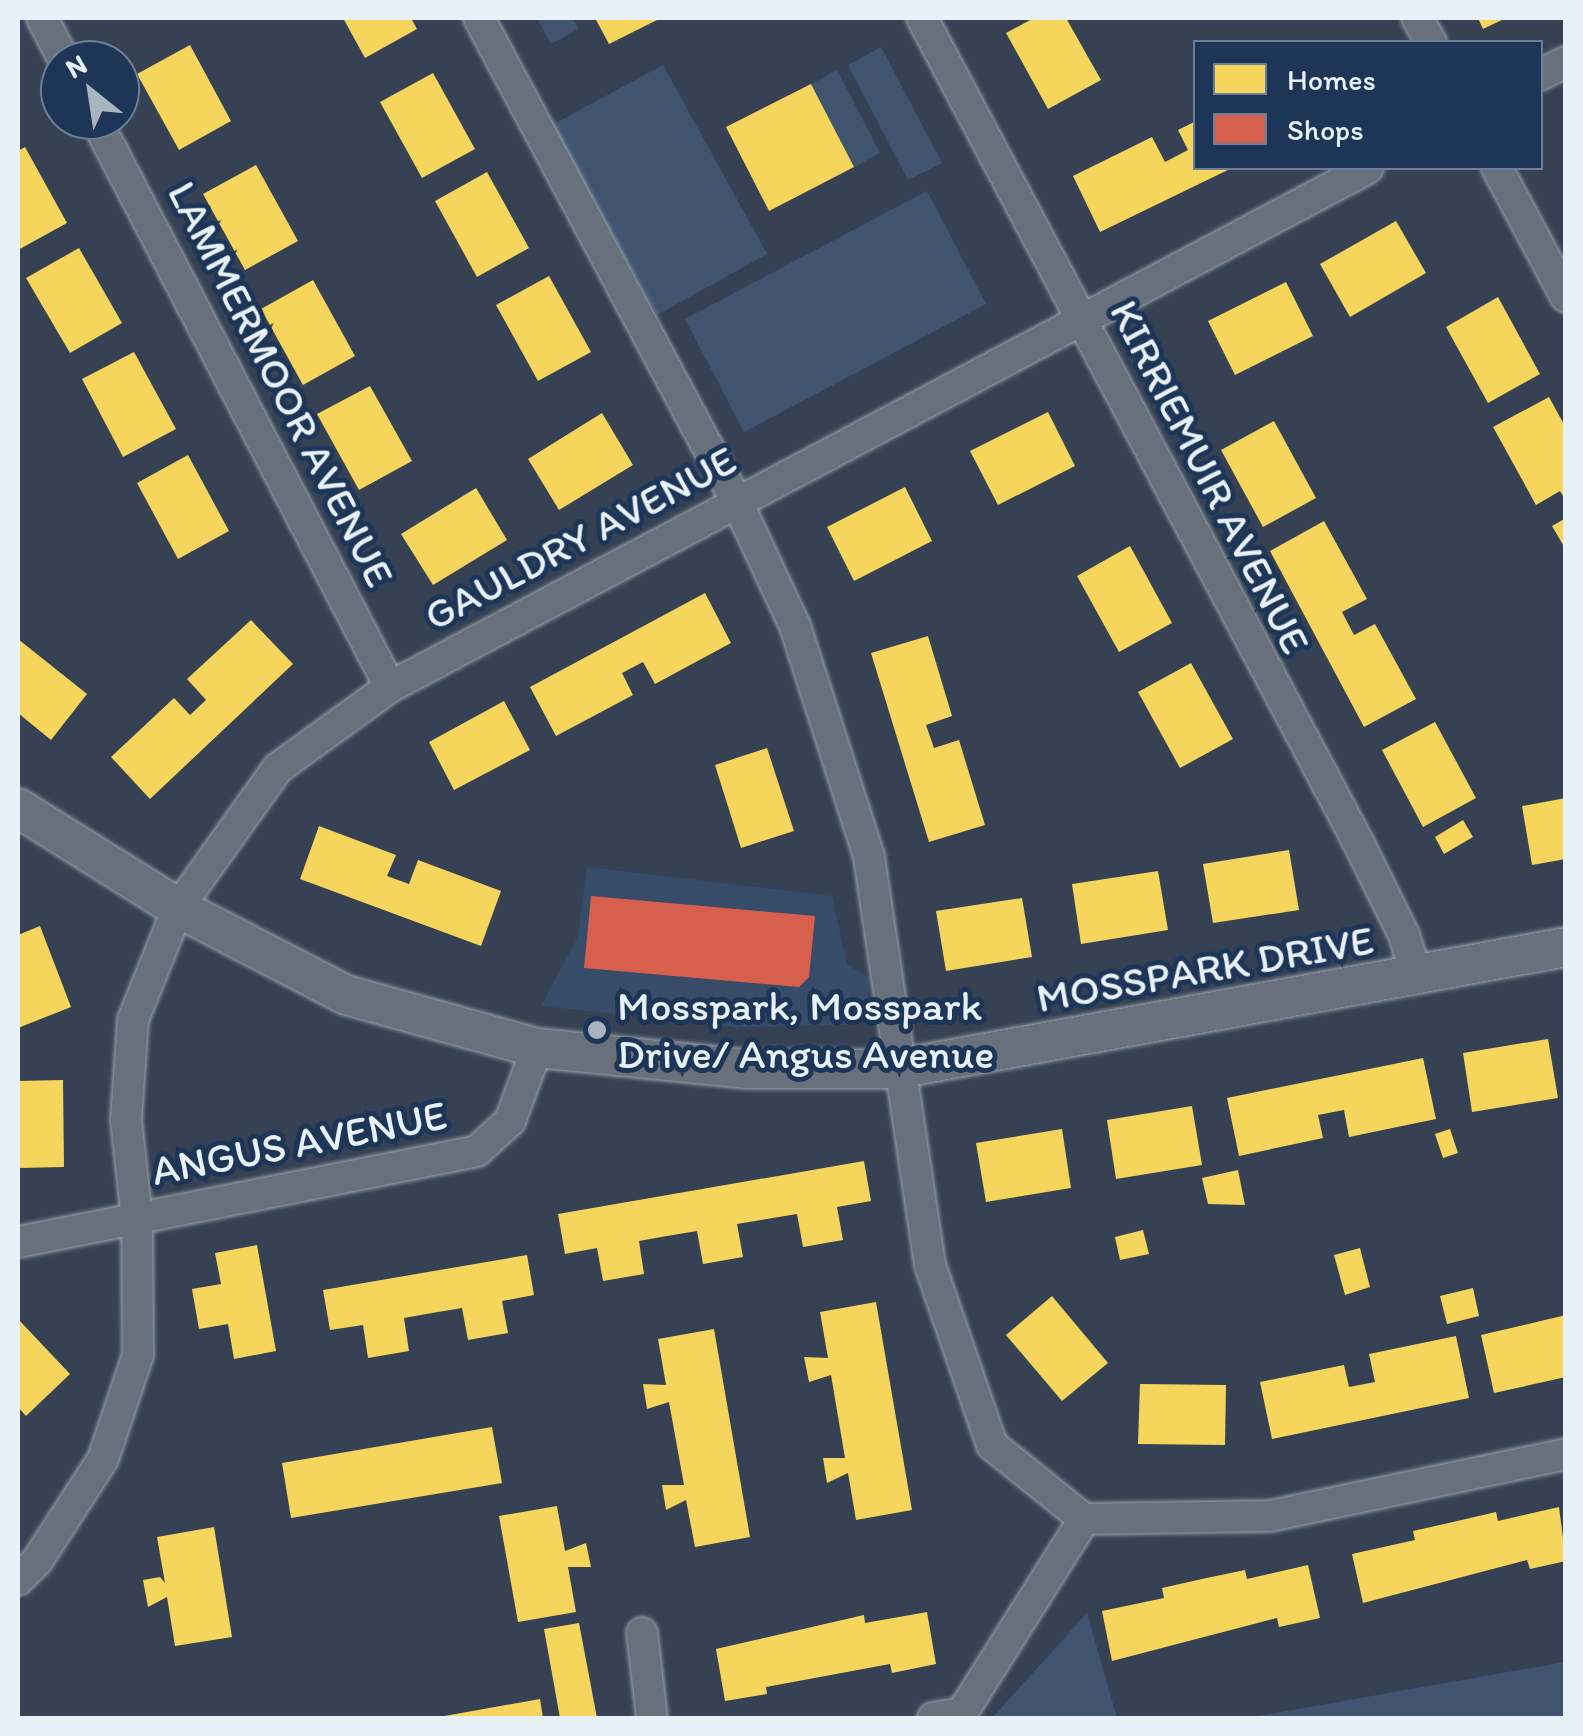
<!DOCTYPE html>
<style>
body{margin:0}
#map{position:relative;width:1583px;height:1736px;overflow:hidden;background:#364254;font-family:Itim,sans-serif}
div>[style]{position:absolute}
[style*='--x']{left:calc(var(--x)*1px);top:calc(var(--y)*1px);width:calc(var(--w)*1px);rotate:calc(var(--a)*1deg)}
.built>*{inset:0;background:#364c68}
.green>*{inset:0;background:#405470}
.homes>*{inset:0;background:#f6d55c}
.shops>*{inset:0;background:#d6604d}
.roads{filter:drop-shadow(0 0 2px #9ba2ab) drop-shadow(0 0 2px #9ba2ab)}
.minor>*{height:30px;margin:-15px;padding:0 15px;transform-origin:15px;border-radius:15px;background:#68717b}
.tertiary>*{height:38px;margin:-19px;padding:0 19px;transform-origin:19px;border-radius:19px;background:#68717b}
.dots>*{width:28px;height:28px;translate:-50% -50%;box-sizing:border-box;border:5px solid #1d3557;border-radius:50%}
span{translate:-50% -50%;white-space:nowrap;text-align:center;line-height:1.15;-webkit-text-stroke:10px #1d3557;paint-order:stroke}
.street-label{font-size:42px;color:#e8f1f8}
.poi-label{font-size:42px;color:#e8f1f8}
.left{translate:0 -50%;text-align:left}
.frame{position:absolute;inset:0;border:20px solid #e8f1f8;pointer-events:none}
.legend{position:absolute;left:1193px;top:40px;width:350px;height:130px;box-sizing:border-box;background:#1d3557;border:2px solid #6e8097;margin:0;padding:12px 18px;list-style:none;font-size:30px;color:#e8f1f8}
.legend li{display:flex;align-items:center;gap:20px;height:50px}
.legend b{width:50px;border:2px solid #6e8097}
.north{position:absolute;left:40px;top:40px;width:100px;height:100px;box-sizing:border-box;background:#1d3557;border:2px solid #6e8097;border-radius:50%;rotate:330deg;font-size:28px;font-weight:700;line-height:40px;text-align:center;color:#e8f1f8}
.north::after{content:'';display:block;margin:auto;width:35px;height:45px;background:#aab4bf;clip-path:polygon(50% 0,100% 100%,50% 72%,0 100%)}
</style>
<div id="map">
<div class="built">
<div style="clip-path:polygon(587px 867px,832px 896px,847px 965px,868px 977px,868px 1000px,847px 1025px,735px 1027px,541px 1006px,578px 937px)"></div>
</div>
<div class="green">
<div style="clip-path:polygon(537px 18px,573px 18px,579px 29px,551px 44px)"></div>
<div style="clip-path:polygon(881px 47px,942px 163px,908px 180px,848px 65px)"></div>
<div style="clip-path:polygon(663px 65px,767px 254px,657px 315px,552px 125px)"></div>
<div style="clip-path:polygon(837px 70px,880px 153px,854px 167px,811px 84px)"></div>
<div style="clip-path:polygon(927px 191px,986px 304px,744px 432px,685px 319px)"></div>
<div style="clip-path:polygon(1087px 1613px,1117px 1718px,992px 1718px)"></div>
<div style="clip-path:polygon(1565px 1662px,1565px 1718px,1247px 1718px)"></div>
</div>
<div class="homes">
<div style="clip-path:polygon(343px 18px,411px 18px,417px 29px,365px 58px)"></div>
<div style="clip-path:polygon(595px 18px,661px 18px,609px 44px)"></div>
<div style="clip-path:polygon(1034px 18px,1066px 18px,1101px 80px,1048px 109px,1006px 33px)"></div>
<div style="clip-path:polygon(1478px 18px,1506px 18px,1483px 29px)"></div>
<div style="clip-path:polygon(190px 45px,231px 121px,179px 150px,137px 74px)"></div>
<div style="clip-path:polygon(433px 73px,475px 149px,422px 178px,380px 102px)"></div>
<div style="clip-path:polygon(811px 84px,854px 167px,769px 211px,726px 127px)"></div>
<div style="clip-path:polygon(1196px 121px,1196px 168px,1232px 168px,1100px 232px,1073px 176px,1152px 137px,1165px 162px,1188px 150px,1178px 130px)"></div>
<div style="clip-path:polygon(25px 147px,67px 223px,18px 250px,18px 151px)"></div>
<div style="clip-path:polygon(256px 165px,298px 241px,245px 270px,203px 194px)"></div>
<div style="clip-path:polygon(487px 172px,529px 248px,477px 277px,435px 201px)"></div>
<div style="clip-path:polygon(1396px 221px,1426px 273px,1350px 317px,1320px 264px)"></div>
<div style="clip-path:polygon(79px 248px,122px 323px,70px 353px,26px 278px)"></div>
<div style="clip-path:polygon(549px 276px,591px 352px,538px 381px,496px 305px)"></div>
<div style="clip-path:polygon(313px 280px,355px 356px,303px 385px,261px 309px)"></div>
<div style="clip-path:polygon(1286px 282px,1313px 336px,1235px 375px,1208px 321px)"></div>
<div style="clip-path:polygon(1498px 297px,1540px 374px,1488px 403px,1446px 327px)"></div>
<div style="clip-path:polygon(134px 352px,176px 429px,123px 457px,82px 379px)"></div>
<div style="clip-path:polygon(370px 386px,412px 461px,359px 490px,317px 414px)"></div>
<div style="clip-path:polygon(1549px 397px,1566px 428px,1566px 501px,1560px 491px,1536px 505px,1493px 427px)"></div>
<div style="clip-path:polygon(1048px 412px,1075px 466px,998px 505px,970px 451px)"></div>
<div style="clip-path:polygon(602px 413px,633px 465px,559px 510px,528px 459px)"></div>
<div style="clip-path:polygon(1274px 421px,1316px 498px,1263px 527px,1221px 450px)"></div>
<div style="clip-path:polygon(188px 455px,229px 531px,178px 559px,137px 483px)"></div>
<div style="clip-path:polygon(905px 487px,932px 541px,854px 581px,827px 527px)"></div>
<div style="clip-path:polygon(476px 488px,507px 540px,433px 585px,401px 534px)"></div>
<div style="clip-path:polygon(1566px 518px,1566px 550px,1552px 526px)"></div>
<div style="clip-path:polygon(1324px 521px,1367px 599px,1342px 612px,1354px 635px,1375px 624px,1416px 699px,1364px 727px,1270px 551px)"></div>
<div style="clip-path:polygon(1130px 546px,1172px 623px,1119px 652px,1077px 576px)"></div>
<div style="clip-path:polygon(705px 593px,731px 643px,655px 684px,643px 662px,622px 673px,633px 695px,556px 736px,530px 687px)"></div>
<div style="clip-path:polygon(251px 620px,293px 664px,150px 799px,111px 757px,174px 698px,190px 715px,206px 700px,187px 679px)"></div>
<div style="clip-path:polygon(928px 636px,952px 716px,926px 725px,934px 748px,959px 740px,985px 825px,929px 842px,871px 653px)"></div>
<div style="clip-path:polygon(18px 639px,87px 694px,51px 740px,18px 713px)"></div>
<div style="clip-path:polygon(1191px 663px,1233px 739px,1180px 768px,1138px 692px)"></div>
<div style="clip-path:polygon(504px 701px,530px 750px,454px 790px,429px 742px)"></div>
<div style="clip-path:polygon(1435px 722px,1476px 798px,1423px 827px,1382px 750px)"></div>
<div style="clip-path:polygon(767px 748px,794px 831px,741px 848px,715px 765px)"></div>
<div style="clip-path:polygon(1566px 798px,1566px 859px,1532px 865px,1522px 806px)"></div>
<div style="clip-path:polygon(1463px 820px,1473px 837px,1444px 854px,1435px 837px)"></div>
<div style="clip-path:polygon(319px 826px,396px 855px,387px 876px,409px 884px,418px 860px,501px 891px,481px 946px,300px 879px)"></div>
<div style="clip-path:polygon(1289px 850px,1299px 910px,1213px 923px,1203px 864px)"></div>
<div style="clip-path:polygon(1158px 871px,1168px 930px,1081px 944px,1072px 884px)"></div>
<div style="clip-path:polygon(1022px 898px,1032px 957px,946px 971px,936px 911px)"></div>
<div style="clip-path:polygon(40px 926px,71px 1007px,18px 1028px,18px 935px)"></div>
<div style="clip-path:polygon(1548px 1039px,1558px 1098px,1472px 1112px,1463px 1053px)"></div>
<div style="clip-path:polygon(1423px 1058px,1436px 1119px,1349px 1137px,1344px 1110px,1318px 1115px,1323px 1138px,1239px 1156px,1227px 1098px)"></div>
<div style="clip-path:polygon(63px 1080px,64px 1167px,18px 1168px,18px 1081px)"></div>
<div style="clip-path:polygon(1192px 1106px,1202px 1165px,1116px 1179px,1107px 1120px)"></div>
<div style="clip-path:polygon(1062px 1129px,1071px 1188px,986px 1202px,976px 1143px)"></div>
<div style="clip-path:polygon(1450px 1129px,1458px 1153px,1443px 1158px,1435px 1134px)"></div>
<div style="clip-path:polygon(864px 1161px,871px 1201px,837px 1207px,843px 1240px,803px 1247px,797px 1214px,737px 1224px,743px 1257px,703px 1264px,697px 1231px,667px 1236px,639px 1241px,644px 1274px,603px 1281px,597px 1248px,565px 1254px,558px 1214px)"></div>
<div style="clip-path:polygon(1238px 1170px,1245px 1205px,1208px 1204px,1202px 1178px)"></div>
<div style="clip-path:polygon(1143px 1230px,1149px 1254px,1120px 1260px,1115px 1237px)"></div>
<div style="clip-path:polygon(257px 1245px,276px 1351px,234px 1359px,228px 1324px,199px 1329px,192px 1289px,221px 1284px,215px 1253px)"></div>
<div style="clip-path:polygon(1360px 1248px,1370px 1287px,1345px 1295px,1334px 1255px)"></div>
<div style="clip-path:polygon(527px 1255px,534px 1295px,502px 1301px,508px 1333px,468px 1340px,462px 1308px,432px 1313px,404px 1318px,409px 1351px,368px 1358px,363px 1325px,330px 1330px,323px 1290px)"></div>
<div style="clip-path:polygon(1473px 1288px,1479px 1316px,1447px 1324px,1440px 1296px)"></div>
<div style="clip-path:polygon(1052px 1296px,1108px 1363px,1062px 1401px,1006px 1335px)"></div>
<div style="clip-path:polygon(876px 1302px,912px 1510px,856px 1520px,848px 1473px,827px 1483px,823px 1458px,845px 1458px,831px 1375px,809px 1382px,804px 1357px,828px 1358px,820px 1312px)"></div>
<div style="clip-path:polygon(1566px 1315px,1566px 1377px,1494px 1393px,1481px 1335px)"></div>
<div style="clip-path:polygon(18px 1319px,70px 1374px,26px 1416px,18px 1407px)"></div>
<div style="clip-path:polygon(714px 1329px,750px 1537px,695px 1547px,686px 1500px,666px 1510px,662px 1485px,684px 1485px,669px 1402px,647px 1409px,643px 1384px,666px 1385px,658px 1339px)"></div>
<div style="clip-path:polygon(1456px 1336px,1469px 1398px,1272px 1439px,1260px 1382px,1344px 1365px,1349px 1387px,1375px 1382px,1369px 1354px)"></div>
<div style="clip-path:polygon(1140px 1384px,1226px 1385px,1225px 1445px,1138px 1444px)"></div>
<div style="clip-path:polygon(492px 1427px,502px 1483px,291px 1518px,282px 1463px)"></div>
<div style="clip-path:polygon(557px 1506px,565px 1551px,586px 1543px,591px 1567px,568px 1567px,576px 1612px,518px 1622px,499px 1516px)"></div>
<div style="clip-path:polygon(1559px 1507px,1566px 1561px,1530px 1569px,1527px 1560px,1363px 1603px,1352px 1554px,1415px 1540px,1413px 1531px,1453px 1522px,1496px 1512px,1498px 1521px)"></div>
<div style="clip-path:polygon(214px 1527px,232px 1637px,175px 1646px,167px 1597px,148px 1607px,143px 1580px,160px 1577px,165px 1583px,157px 1537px)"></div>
<div style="clip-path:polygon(1308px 1565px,1320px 1618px,1279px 1627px,1277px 1618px,1112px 1661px,1102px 1611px,1164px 1598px,1162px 1588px,1202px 1579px,1245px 1570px,1247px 1579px)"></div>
<div style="clip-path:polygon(927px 1612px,936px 1664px,892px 1673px,890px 1664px,766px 1687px,767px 1694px,725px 1701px,716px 1649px,864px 1615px,865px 1623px)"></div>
<div style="clip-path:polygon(579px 1623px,597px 1718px,560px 1718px,544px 1629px)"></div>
<div style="clip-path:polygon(540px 1699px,543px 1718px,439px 1718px,439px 1717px)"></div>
</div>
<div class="shops">
<div style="clip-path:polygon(591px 896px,815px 916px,809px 977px,799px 987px,584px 968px)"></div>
</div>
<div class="roads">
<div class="minor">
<div style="--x:42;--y:18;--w:47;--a:62.4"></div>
<div style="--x:479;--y:18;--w:551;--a:61.95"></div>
<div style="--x:738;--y:504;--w:135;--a:65"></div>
<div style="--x:795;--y:626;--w:243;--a:72.2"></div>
<div style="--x:869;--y:857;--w:413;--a:81.5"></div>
<div style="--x:930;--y:1265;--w:190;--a:71"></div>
<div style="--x:992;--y:1445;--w:118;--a:38.8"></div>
<div style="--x:1084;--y:1519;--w:186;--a:-0.9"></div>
<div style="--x:1270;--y:1516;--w:302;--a:-11.8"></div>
<div style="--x:922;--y:18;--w:930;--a:62.11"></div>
<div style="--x:1357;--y:840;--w:106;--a:63.7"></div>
<div style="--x:1404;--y:935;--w:44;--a:72.8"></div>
<div style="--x:1417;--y:18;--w:28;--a:60"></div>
<div style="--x:1540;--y:75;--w:29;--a:-27"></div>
<div style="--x:96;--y:120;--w:639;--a:62.59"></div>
<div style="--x:1497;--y:168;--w:146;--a:61.9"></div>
<div style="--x:18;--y:1242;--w:468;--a:-11.2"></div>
<div style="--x:477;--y:1151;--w:45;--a:-42.3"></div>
<div style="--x:510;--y:1121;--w:78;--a:-69.7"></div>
<div style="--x:18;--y:1580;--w:27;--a:-45"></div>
<div style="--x:37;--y:1561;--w:121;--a:-57.1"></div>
<div style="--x:103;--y:1459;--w:110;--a:-71.4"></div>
<div style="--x:138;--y:1355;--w:136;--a:-90.4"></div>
<div style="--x:137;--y:1219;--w:100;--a:-96.3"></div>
<div style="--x:126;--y:1120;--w:100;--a:-86"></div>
<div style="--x:133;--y:1020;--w:121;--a:-68.1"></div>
<div style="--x:178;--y:908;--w:172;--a:-54.5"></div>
<div style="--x:278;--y:768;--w:138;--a:-35.9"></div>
<div style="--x:390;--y:687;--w:1107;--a:-27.95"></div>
<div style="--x:642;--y:1633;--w:86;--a:83.3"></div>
<div style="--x:933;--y:1718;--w:29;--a:-10"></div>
<div style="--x:962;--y:1713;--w:229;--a:-57.8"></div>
</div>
<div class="tertiary">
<div style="--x:18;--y:808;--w:189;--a:32"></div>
<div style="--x:178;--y:908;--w:189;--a:27.4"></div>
<div style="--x:346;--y:995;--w:198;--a:15.5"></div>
<div style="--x:537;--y:1048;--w:210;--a:5.7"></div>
<div style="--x:746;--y:1069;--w:151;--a:0"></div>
<div style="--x:897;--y:1069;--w:680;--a:-10.33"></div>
</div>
</div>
<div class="dots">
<div style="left:597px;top:1030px;background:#aab4bf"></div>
</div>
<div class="street-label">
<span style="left:281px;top:384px;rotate:63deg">LAMMERMOOR AVENUE</span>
<span style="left:1210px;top:477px;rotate:63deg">KIRRIEMUIR AVENUE</span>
<span style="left:580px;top:538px;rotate:-28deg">GAULDRY AVENUE</span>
<span style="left:1205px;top:969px;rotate:-10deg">MOSSPARK DRIVE</span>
<span style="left:299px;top:1143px;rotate:-11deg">ANGUS AVENUE</span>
</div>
<div class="poi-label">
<span class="left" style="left:617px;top:1030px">Mosspark, Mosspark<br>Drive/ Angus Avenue</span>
</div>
<div class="frame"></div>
<ul class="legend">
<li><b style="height:28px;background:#f6d55c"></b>Homes</li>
<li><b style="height:28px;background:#d6604d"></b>Shops</li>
</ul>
<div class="north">N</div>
</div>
